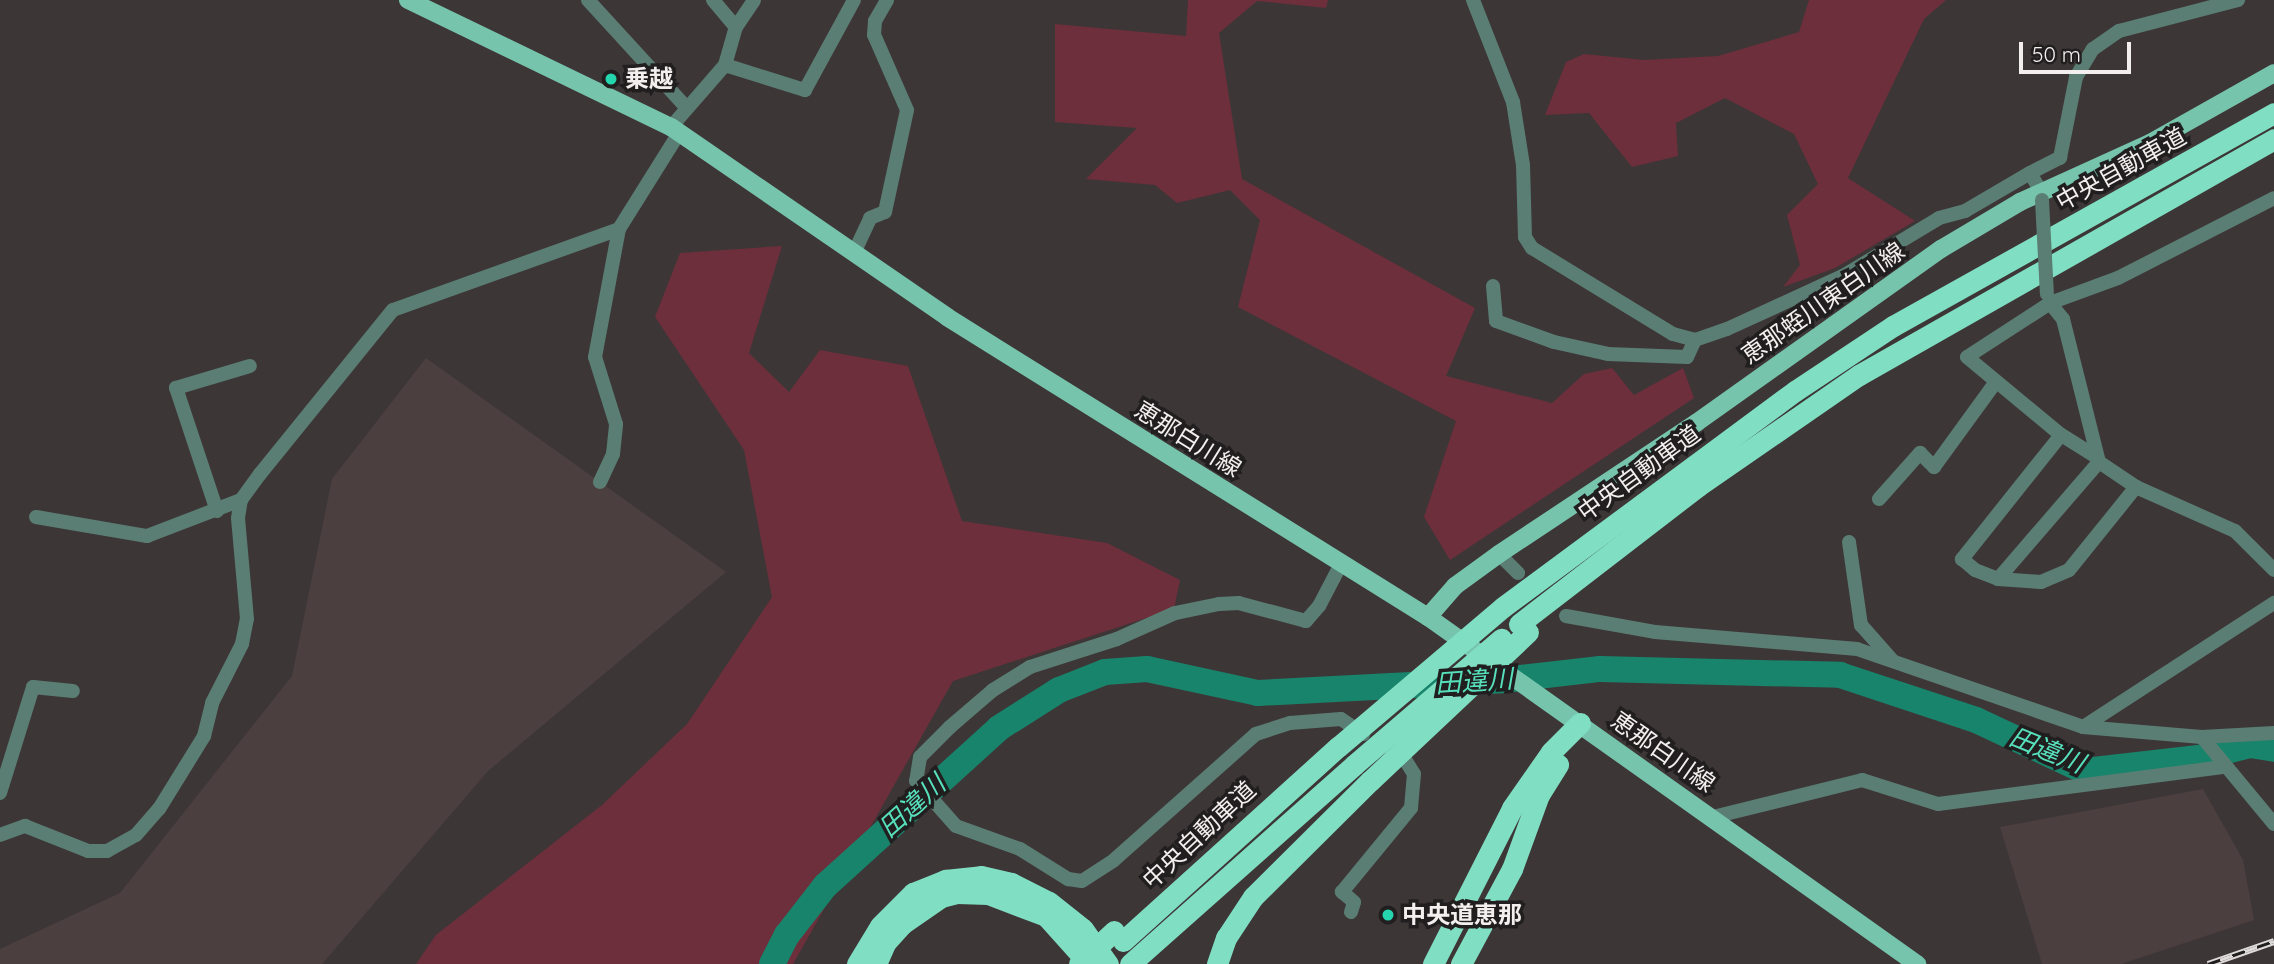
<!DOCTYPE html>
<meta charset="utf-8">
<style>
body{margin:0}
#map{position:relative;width:2274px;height:964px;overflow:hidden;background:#3d3637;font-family:Quicksand,"Noto Sans JP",sans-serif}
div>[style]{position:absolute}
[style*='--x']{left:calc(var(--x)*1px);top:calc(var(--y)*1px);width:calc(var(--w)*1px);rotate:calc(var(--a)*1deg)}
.built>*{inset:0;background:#4c3f40}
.green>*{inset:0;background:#6c2f3b}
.river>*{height:26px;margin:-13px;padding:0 13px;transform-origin:13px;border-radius:13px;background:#18846b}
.minor>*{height:14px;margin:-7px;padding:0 7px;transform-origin:7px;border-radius:7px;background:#5a7e73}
.tertiary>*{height:14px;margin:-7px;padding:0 7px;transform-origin:7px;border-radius:7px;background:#5a7e73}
.primary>*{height:18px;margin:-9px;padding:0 9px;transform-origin:9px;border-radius:9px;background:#76c4ac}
.motorway>*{height:21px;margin:-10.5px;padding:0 10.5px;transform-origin:10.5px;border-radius:10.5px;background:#80dfc3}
.rail>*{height:7px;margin-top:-3.5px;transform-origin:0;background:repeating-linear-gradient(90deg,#211e1f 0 13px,#e0dbdb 0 26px);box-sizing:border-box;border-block:2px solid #e0dbdb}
.tertiary-bridge>*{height:14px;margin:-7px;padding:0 7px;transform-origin:7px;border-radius:7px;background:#5a7e73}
.motorway-bridge>*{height:21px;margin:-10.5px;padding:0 10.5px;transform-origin:10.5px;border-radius:10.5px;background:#80dfc3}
.dots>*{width:19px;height:19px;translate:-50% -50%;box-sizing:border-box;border:4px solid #211e1f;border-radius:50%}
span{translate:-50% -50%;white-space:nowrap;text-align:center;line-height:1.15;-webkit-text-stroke:7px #211e1f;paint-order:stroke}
.poi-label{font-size:24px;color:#f3efef;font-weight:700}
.left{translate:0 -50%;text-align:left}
.street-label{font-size:24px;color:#f3efef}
.water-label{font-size:26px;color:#57e0bc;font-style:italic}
.scale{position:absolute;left:2019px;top:42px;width:112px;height:32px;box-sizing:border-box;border:4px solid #f3efef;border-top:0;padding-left:9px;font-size:21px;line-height:24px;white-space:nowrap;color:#f3efef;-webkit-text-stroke:5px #211e1f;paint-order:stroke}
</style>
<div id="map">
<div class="built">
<div style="clip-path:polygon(426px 358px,726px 572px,488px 771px,322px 964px,0 964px,0 949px,120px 893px,292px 676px,332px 479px)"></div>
<div style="clip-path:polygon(2203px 789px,2243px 860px,2254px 920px,2121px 964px,2042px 964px,2000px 827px)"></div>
</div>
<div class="green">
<div style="clip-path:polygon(1188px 0,1328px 0,1326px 8px,1257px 1px,1219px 33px,1242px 179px,1475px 308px,1446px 376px,1552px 403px,1584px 374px,1612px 368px,1634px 395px,1683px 368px,1694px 398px,1450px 560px,1424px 517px,1456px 421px,1238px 307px,1260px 220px,1230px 190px,1177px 203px,1155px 185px,1086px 179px,1137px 128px,1055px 122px,1055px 24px,1186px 36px)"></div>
<div style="clip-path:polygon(1809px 0,1946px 0,1924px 19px,1848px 178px,1915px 221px,1835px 268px,1783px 287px,1800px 265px,1787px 215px,1818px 184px,1794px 134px,1725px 98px,1676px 123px,1678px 156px,1632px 167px,1589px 113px,1545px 115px,1566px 62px,1584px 54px,1644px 60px,1718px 56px,1799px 32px)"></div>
<div style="clip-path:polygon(782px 246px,749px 353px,789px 392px,820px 350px,908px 366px,962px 521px,1107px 543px,1180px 580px,1174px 609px,953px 681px,793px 964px,416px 964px,436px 935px,602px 805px,687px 724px,772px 597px,744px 450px,655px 317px,680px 253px)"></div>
</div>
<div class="river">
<div style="--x:772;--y:964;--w:33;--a:-63"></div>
<div style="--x:787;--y:935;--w:62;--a:-52.2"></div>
<div style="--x:825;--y:886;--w:235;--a:-42.2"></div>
<div style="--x:999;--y:728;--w:71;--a:-32.3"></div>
<div style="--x:1059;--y:690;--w:49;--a:-21.4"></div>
<div style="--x:1105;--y:672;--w:42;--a:-4.1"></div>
<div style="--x:1147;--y:669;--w:114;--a:12.2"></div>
<div style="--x:1258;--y:693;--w:245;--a:-3"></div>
<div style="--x:1503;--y:680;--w:98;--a:-6.5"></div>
<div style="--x:1600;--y:669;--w:240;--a:1.4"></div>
<div style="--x:1840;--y:675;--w:143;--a:18.3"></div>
<div style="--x:1976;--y:720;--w:120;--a:25.1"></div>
<div style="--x:2085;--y:771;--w:114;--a:-6.6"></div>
<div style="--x:2198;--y:758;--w:54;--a:-14"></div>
<div style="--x:2250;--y:745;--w:24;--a:9"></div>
</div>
<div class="minor">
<div style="--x:713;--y:0;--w:35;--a:50"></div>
<div style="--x:1473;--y:0;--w:110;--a:68.6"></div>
<div style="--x:1513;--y:102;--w:64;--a:81"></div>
<div style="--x:1523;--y:165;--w:72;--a:88.4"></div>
<div style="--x:1525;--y:237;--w:13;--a:58"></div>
<div style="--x:1532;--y:248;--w:165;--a:31.4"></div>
<div style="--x:1673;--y:334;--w:23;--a:15"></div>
<div style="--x:1695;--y:340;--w:34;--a:-19"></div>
<div style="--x:1727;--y:329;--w:128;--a:-24.6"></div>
<div style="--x:1843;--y:276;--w:112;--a:-31.1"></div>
<div style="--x:1939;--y:218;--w:27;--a:-15"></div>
<div style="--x:1965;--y:211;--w:75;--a:-30.3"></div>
<div style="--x:2030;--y:173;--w:21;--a:59"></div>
<div style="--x:725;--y:65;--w:84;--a:17.4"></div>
<div style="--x:805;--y:90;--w:102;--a:-61.4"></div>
<div style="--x:671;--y:127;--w:82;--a:-48.9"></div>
<div style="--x:725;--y:65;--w:40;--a:-74"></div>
<div style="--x:736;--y:27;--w:32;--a:-56"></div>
<div style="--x:2030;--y:173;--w:34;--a:-27"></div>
<div style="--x:2060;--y:158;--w:83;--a:-78.8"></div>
<div style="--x:2076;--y:77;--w:33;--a:-59"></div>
<div style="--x:2093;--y:49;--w:32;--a:-35"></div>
<div style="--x:2119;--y:31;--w:123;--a:-14.6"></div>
<div style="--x:854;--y:253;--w:38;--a:-65"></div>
<div style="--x:870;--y:218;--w:16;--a:-22"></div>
<div style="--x:885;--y:212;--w:104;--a:-77.8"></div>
<div style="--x:907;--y:110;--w:82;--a:-113.7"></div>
<div style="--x:874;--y:35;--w:14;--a:-86"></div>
<div style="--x:875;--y:21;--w:24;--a:-60"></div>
<div style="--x:1493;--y:286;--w:35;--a:85"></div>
<div style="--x:1496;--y:321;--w:62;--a:19.9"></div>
<div style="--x:1554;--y:342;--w:55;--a:12.5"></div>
<div style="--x:1608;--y:354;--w:79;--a:2.2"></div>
<div style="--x:1687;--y:357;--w:19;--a:-65"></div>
<div style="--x:2050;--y:303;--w:21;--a:51"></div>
<div style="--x:2063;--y:319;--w:147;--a:75.9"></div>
<div style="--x:2099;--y:462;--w:45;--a:34"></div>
<div style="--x:2136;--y:487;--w:108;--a:24"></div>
<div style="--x:2235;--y:531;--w:55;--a:45"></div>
<div style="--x:2061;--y:435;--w:159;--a:128.6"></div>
<div style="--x:1962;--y:559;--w:17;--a:40"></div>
<div style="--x:1975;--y:570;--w:25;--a:21"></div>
<div style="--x:1998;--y:579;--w:43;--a:4"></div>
<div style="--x:2041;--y:582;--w:30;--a:-23"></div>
<div style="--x:2069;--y:570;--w:107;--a:-51.1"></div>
<div style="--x:2095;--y:456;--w:40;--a:-148"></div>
<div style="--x:2061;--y:435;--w:122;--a:-140.3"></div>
<div style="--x:1967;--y:357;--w:99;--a:-33"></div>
<div style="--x:2050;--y:303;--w:72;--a:-20.2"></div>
<div style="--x:2118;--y:278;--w:175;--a:-27.1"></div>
<div style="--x:600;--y:482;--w:31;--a:-65"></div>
<div style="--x:613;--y:454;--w:30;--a:-84"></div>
<div style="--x:616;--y:424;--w:70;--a:-107.4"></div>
<div style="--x:595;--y:357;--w:130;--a:-79.4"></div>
<div style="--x:1879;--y:499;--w:62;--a:-48.3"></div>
<div style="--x:1920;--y:453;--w:20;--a:45"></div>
<div style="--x:1934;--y:467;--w:104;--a:-54"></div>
<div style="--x:217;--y:511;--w:130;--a:-108.4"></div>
<div style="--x:176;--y:388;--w:77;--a:-16.6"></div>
<div style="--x:36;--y:517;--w:113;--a:9.7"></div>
<div style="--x:147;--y:536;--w:101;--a:-21"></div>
<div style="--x:1849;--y:542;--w:84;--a:81.8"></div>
<div style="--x:1861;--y:625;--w:47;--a:48.5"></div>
<div style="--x:1499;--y:554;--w:27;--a:45"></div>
<div style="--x:1341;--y:564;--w:47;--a:117.6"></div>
<div style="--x:1319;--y:606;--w:20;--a:131"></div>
<div style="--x:1306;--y:621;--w:69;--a:-165"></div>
<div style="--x:1239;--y:603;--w:20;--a:177"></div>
<div style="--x:1219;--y:604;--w:45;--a:168.4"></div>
<div style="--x:1175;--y:613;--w:64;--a:155.9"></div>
<div style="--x:1117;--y:639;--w:91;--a:162.2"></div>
<div style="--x:1030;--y:667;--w:44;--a:148.1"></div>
<div style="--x:993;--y:690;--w:57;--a:139.3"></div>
<div style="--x:950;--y:727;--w:42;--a:135"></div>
<div style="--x:920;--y:757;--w:24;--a:99"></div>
<div style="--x:916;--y:781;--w:60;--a:48.4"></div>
<div style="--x:956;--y:826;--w:68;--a:19.8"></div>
<div style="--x:1020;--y:849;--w:57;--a:32"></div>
<div style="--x:1068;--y:879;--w:14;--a:8"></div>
<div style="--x:1082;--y:881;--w:38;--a:-33"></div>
<div style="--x:1114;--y:860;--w:190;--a:-41.6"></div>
<div style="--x:1256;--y:734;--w:36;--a:-18"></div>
<div style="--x:1290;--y:723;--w:51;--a:-4.5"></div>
<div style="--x:1341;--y:719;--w:27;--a:34"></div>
<div style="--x:1998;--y:579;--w:155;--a:-49.2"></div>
<div style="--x:1566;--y:616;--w:90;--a:10.2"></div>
<div style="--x:1655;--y:632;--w:203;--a:4.8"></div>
<div style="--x:1857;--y:649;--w:239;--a:19"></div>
<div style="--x:2083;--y:727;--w:119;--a:4.8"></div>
<div style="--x:2202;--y:737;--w:72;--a:-3.2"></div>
<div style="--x:2083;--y:727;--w:228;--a:-33"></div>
<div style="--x:2202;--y:737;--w:113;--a:50.4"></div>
<div style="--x:0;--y:793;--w:111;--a:-72.7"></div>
<div style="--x:33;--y:687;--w:40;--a:5.7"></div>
<div style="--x:1713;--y:817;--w:154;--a:-13.9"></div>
<div style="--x:1862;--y:780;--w:80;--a:17.5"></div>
<div style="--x:1938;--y:804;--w:287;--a:-7.4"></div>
<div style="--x:0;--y:835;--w:27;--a:-20"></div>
<div style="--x:25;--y:826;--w:68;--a:21.6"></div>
<div style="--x:88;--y:851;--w:19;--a:0"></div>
<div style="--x:107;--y:851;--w:33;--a:-29"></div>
<div style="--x:136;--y:835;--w:35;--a:-49"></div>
<div style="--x:159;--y:809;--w:86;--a:-58.3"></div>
<div style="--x:204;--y:736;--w:34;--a:-76"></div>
<div style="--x:212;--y:703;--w:66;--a:-63"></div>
<div style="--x:242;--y:644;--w:25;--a:-79"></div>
<div style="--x:247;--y:619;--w:101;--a:-95.1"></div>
<div style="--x:238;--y:518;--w:18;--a:-81"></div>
<div style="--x:241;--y:500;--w:32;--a:-54"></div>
<div style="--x:260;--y:474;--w:211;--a:-51"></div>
<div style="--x:393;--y:310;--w:240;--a:-19.7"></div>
<div style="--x:619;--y:229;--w:113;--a:-58"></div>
<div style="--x:1351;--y:912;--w:10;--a:-73"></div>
<div style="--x:1354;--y:902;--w:16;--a:-140"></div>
<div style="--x:1342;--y:892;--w:109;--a:-50.6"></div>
<div style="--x:1411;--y:808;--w:34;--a:-85"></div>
<div style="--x:1414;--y:774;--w:15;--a:-122"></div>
<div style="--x:1406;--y:761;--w:17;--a:-147"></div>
</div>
<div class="tertiary">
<div style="--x:588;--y:0;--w:145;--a:47.5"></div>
</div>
<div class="primary">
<div style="--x:408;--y:0;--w:292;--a:25.8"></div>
<div style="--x:671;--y:127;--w:335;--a:34.5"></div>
<div style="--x:947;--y:317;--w:567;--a:31.95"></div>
<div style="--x:1428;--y:617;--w:600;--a:35.36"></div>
<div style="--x:1428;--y:617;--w:41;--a:-48.9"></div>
<div style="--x:1455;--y:586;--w:54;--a:-36"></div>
<div style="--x:1499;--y:554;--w:237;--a:-33.6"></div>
<div style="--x:1696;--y:423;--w:301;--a:-35.4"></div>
<div style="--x:1941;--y:249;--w:92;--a:-30.7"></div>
<div style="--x:2020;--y:202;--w:143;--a:-24.4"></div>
<div style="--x:2150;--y:143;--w:142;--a:-29.4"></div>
</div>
<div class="motorway">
<div style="--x:1503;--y:607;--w:363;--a:-36.5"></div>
<div style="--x:1795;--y:391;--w:118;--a:-33.6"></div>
<div style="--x:1893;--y:326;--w:436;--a:-29.2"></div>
<div style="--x:1519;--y:624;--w:226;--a:-37.6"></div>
<div style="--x:1698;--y:486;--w:196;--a:-34.6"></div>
<div style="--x:1859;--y:375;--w:477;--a:-29.6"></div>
<div style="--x:1123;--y:941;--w:290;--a:-42.1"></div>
<div style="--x:857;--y:964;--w:44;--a:-58.8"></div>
<div style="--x:880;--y:926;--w:47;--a:-45"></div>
<div style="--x:913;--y:893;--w:35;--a:-22"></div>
<div style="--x:945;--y:880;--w:36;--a:-6"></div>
<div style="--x:981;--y:876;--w:31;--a:13"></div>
<div style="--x:1011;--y:883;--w:42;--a:26.6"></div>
<div style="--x:1049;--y:902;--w:43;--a:38.5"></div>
<div style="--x:1083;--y:929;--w:43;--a:54.5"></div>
<div style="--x:876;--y:964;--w:24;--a:-66"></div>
<div style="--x:886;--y:942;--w:24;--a:-48"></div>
<div style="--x:902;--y:924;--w:47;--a:-34.7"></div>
<div style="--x:941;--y:897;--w:16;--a:-14"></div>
<div style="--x:957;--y:893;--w:31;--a:2"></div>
<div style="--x:988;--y:894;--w:62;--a:20.8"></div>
<div style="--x:1046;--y:916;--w:64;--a:48.1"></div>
<div style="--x:1130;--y:964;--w:300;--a:-41.6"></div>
<div style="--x:1217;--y:964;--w:28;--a:-71"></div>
<div style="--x:1226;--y:938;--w:49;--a:-56.6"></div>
<div style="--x:1253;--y:897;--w:165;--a:-44.8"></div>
<div style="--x:1433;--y:964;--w:175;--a:-63.1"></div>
<div style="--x:1512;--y:808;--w:68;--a:-55.1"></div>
<div style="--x:1551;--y:752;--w:41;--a:-45"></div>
<div style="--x:1461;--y:964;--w:108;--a:-61.8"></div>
<div style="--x:1512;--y:869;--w:79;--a:-70"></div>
<div style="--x:1539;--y:795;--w:36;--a:-58"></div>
</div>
<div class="rail">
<div style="--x:2208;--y:964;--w:70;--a:-19.2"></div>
</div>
<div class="tertiary-bridge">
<div style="--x:2042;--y:200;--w:94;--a:87"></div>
</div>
<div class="motorway-bridge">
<div style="--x:1338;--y:747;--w:216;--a:-40.3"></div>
<div style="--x:1354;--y:765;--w:194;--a:-40.6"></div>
<div style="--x:1370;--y:781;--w:217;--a:-43.3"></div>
<div style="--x:1079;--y:964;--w:48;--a:-43.3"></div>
</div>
<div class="dots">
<div style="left:611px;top:79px;background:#25d5ae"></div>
<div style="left:1388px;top:915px;background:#25d5ae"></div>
</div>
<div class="poi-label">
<span class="left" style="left:625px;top:79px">乗越</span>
<span class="left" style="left:1402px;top:915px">中央道恵那</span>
</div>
<div class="street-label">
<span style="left:2121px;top:169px;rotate:-29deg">中央自動車道</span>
<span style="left:1823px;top:303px;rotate:-35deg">恵那蛭川東白川線</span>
<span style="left:1188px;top:439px;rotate:32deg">恵那白川線</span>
<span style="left:1639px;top:473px;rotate:-36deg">中央自動車道</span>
<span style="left:1663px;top:752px;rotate:35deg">恵那白川線</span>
<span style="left:1199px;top:835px;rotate:-43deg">中央自動車道</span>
</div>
<div class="water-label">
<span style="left:1474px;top:681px;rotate:-4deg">田違川</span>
<span style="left:2047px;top:750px;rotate:22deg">田違川</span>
<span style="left:912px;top:806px;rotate:-42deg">田違川</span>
</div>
<div class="scale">50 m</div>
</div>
